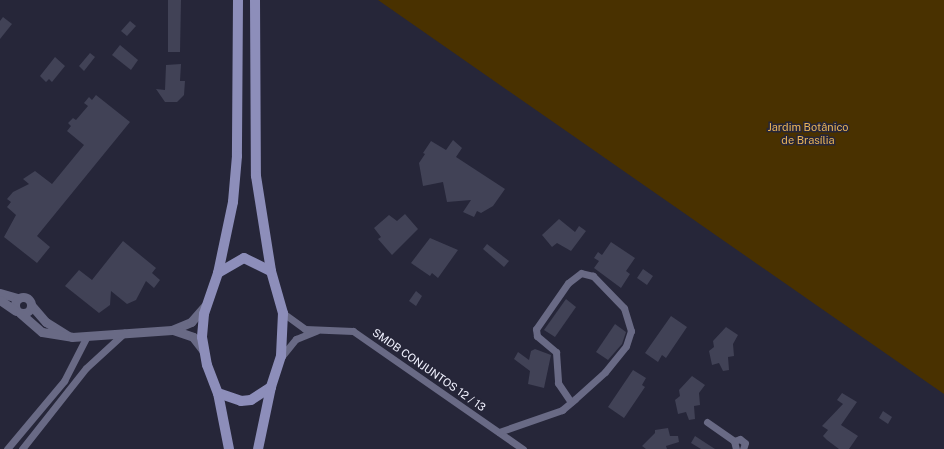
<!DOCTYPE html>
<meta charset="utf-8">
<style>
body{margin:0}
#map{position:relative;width:944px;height:449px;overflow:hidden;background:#262639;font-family:"Public Sans",sans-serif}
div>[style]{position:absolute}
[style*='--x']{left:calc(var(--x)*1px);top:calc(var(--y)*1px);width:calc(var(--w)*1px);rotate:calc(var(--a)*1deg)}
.green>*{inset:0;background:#493100}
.building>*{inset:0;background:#414256}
.minor>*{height:7px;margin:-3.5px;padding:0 3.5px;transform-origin:3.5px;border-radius:3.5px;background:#696a85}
.tertiary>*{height:9px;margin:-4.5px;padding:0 4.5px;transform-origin:4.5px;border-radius:4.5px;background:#696a85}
.tertiary>.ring{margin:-4.5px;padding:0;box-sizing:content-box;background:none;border:9px solid #696a85;border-radius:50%}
.secondary>*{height:10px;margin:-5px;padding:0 5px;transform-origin:5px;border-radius:5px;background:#8d8eba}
span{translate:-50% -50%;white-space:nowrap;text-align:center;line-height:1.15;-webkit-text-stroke:3px #262639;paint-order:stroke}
.park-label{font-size:11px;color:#ebb458}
.street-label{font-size:11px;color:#f0f1fe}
</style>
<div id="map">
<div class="green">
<div style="clip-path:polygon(378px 0,944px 0,944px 394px)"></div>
</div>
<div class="building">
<div style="clip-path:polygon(168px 0,181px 0,180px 52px,168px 52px)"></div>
<div style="clip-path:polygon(3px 17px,12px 24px,0 39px,0 21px)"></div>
<div style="clip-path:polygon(130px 21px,136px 26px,127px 36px,121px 31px)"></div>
<div style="clip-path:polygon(120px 45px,138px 60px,131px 70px,112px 55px)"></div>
<div style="clip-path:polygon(90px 53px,95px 57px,84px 71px,79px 66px)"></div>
<div style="clip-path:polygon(55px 57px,65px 66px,52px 82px,49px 79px,46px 82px,40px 76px)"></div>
<div style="clip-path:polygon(181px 64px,180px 81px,185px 81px,184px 95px,177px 102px,165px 102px,156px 89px,165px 90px,166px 65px)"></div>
<div style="clip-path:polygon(96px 95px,130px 122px,37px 236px,50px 247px,37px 263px,4px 237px,16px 215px,7px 207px,11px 202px,7px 199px,13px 192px,29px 184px,23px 179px,35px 171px,52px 184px,84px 145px,67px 131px,71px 126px,68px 123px,73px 118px,76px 120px,88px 106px,84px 103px,89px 97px,92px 100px)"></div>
<div style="clip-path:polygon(453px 140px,462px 148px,456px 157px,505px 189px,493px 206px,481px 213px,477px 211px,474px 217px,463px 212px,471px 200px,447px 202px,443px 182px,423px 186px,419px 163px,425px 154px,423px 153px,431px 141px,446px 150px)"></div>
<div style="clip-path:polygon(405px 214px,418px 229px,392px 255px,378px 239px,381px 237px,374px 228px,389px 215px,397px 221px)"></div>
<div style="clip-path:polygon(559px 219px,575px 232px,579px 226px,586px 231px,571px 251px,557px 243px,552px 247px,542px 235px)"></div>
<div style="clip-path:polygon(430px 238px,458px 250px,438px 278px,432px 273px,430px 276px,411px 263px)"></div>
<div style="clip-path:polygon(123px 241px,156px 268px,152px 273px,160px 280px,154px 288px,146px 281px,136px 300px,127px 304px,111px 291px,110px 305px,99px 313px,65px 286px,79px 270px,92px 280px)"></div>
<div style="clip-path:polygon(611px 242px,635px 258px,626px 271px,630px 274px,621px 288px,594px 268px,599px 261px,594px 258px,598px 252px,602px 255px)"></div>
<div style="clip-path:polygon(487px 244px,509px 261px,504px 267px,483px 249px)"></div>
<div style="clip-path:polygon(643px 269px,653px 276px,647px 285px,637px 278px)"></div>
<div style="clip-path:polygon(416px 291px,422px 296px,416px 306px,409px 301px)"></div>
<div style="clip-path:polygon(566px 299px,576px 307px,555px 337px,544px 330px)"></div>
<div style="clip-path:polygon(671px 316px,687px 327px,666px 358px,662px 355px,658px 362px,645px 353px)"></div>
<div style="clip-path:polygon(615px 324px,626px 332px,622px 344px,608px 360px,596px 352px)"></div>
<div style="clip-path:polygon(726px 327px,738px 335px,733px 344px,734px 356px,728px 357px,729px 370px,723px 371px,719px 363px,712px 365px,709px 351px,714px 347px,713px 341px)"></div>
<div style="clip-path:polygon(535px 349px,551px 355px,544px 388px,528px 384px,530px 371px,514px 359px,518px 352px,529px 360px,531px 351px)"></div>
<div style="clip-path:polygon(633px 370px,646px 378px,642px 385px,645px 387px,624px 418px,608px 407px)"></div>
<div style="clip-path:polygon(692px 376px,705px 385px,699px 393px,700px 405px,694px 406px,695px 419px,689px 420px,686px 412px,678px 414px,675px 400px,680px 396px,679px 390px)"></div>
<div style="clip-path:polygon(842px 393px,857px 402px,841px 425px,858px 436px,849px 449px,839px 449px,827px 440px,823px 436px,828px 430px,822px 426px,843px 404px,837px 400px)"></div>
<div style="clip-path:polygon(883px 411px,892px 417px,888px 424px,879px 418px)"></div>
<div style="clip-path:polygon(668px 428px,670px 436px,678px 436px,679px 442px,666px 446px,667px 449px,646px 449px,642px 446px,655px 433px,655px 430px)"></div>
<div style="clip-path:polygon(695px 436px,715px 449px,701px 449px,691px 443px)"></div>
</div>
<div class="minor">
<div style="--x:283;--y:313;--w:27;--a:36"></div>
<div style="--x:305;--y:329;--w:48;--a:2.4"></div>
<div style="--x:353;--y:331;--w:207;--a:34.8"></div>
<div style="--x:282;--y:356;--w:22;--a:-51"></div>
<div style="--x:296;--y:339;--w:22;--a:-22"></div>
<div style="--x:707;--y:422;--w:33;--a:35"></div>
<div style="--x:499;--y:432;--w:67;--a:-19.2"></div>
<div style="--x:562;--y:410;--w:17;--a:-40"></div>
<div style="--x:575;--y:399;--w:40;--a:-42"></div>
<div style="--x:605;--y:372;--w:33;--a:-51"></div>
<div style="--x:626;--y:346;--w:16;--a:-72"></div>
<div style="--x:631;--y:331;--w:24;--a:-107"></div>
<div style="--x:624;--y:308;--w:45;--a:-134.1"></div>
<div style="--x:593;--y:276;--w:12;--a:-166"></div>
<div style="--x:581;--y:273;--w:16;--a:142"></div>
<div style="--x:568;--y:283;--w:56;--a:124.8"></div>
<div style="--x:536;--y:329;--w:7;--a:82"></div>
<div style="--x:537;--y:336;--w:25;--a:40"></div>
<div style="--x:556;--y:352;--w:31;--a:86"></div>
<div style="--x:558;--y:383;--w:23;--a:56"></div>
<div style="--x:7;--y:449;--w:89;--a:-50"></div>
<div style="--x:64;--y:381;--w:51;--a:-62.9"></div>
<div style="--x:22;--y:449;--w:103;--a:-51.7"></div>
<div style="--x:86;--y:368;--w:52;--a:-42.6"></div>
<div style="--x:736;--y:449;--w:8;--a:-104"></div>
<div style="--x:734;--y:441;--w:6;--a:-18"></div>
<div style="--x:740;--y:439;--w:6;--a:39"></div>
<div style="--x:745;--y:443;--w:6;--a:108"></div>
</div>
<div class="tertiary">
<div style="--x:0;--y:293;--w:19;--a:16"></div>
<div class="ring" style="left:15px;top:297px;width:7px;height:7px"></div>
<div style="--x:0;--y:300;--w:19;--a:35"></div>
<div style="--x:31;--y:305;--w:23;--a:49"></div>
<div style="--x:46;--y:322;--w:25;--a:32"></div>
<div style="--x:20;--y:313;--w:29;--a:41"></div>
<div style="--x:42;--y:332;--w:30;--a:9"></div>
<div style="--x:72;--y:337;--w:100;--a:-4"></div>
<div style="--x:172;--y:330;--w:21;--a:-23"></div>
<div style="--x:191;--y:322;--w:21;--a:-49"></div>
<div style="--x:173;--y:330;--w:21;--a:19"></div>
<div style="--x:193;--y:337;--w:16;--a:52"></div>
</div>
<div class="secondary">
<div style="--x:238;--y:0;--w:156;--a:90.4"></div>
<div style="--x:237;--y:156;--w:46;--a:95"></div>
<div style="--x:233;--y:202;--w:73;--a:101.9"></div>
<div style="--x:218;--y:273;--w:43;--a:108.9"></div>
<div style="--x:204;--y:314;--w:23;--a:95"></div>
<div style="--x:202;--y:337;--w:28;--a:80"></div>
<div style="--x:207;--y:365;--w:30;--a:69"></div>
<div style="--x:218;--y:393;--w:24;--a:19"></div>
<div style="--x:241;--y:401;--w:10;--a:-6"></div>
<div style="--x:251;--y:400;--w:24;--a:-33"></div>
<div style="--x:255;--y:0;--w:176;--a:89.7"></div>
<div style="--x:256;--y:176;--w:96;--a:81"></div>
<div style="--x:271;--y:271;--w:44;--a:74.1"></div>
<div style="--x:283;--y:313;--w:43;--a:92.7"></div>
<div style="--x:281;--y:356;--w:33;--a:108"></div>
<div style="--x:271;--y:387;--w:63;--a:101.8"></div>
<div style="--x:218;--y:273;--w:30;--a:-30"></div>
<div style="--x:244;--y:258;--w:30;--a:26"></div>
<div style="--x:218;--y:393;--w:57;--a:78.9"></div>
</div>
<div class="park-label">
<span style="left:808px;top:134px">Jardim Botânico<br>de Brasília</span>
</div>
<div class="street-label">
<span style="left:429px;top:370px;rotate:35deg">SMDB CONJUNTOS 12 / 13</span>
</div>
</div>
